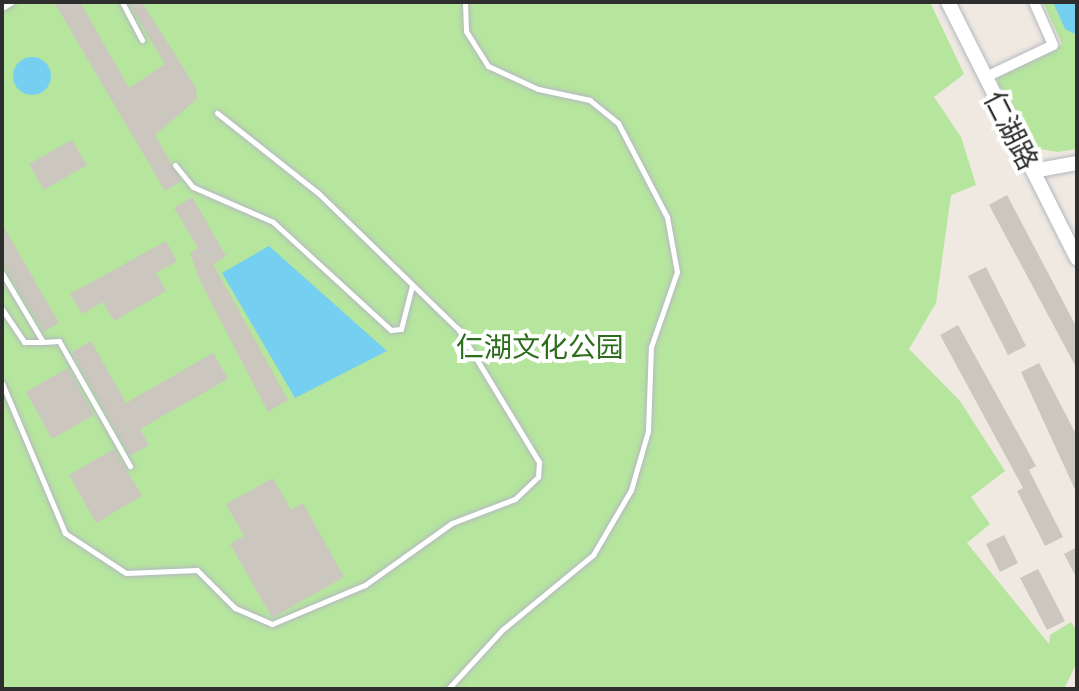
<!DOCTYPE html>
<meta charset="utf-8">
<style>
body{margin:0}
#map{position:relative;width:1079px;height:691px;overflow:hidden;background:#efe9e1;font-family:"Open Sans","Noto Sans SC",sans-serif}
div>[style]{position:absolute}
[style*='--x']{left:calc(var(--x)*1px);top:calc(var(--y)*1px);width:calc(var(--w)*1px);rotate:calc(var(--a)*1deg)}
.green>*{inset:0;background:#b6e59e}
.water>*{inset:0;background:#75cff0}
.round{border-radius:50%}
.building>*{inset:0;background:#cbc7bf}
.roads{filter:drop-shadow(0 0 2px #b4b7c1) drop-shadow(0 0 2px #b4b7c1)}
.lane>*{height:5px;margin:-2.5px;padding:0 2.5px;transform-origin:2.5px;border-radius:2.5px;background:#fff}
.street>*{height:10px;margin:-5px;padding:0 5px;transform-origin:5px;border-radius:5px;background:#fff}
.secondary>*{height:14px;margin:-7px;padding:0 7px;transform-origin:7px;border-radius:7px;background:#fff}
span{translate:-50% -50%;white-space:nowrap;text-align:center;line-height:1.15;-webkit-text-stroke:8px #fff;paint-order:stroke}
.street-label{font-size:28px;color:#2e2e2e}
.park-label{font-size:28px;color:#2c6e1b}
.frame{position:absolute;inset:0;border:4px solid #2e2e2e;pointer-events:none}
</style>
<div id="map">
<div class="green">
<div style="clip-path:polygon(2px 2px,930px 2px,964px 74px,934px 97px,961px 137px,976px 185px,951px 195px,936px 303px,909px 349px,960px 401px,1005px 471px,971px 497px,990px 524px,967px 543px,1049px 644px,1050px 635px,1071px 622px,1077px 630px,1077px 662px,1064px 689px,2px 689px)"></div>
<div style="clip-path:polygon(1043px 2px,1077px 2px,1077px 149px,1057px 152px,1030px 147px,998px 83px,998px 76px,1062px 44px)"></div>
</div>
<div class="water">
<div style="clip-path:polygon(1053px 2px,1077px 2px,1077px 35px,1065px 29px)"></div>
<div class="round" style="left:13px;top:57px;width:38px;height:38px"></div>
<div style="clip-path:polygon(269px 246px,387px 351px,295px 398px,222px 273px)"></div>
</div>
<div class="building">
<div style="clip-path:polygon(54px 2px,80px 2px,129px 88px,165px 64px,128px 2px,142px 2px,196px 88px,197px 99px,155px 135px,181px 181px,165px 191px)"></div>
<div style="clip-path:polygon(72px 140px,87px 165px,44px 190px,29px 164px)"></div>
<div style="clip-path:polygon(1007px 195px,1077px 328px,1077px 369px,989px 205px)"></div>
<div style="clip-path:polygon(192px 197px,226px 256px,213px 264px,288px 400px,268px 412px,200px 281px,190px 253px,198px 248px,174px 208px)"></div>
<div style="clip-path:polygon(2px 224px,59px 323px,44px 332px,2px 263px)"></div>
<div style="clip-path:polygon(166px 241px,177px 261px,156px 273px,166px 291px,114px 321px,103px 302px,82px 314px,70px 294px)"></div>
<div style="clip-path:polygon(986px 267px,1026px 346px,1008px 355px,968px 276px)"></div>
<div style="clip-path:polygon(958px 325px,1036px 466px,1029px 470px,1063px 537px,1045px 546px,1017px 491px,1023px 488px,940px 335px)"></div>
<div style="clip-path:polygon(91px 341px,126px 403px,213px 353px,228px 379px,140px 429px,149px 445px,130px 456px,72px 352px)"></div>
<div style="clip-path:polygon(1039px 363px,1077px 436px,1077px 494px,1021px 372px)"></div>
<div style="clip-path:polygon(68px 368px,94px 415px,52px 439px,26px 392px)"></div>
<div style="clip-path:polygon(114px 449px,142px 496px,96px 523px,69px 475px)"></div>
<div style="clip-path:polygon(273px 478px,291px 510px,303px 503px,344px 577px,272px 618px,230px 544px,244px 536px,226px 504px)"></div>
<div style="clip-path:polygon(1004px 535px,1018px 563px,1000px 572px,986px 544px)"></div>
<div style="clip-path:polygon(1077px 547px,1077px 579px,1064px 554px)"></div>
<div style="clip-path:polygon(1038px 569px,1065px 621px,1047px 630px,1020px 578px)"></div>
</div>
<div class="roads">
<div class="lane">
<div style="--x:122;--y:2;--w:43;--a:62.2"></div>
<div style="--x:2;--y:8;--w:12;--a:-31"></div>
<div style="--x:175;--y:165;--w:28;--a:51"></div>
<div style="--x:193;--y:187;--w:87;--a:23.6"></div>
<div style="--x:273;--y:222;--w:160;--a:42.5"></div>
<div style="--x:391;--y:330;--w:10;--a:-6"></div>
<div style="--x:401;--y:329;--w:44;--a:-75.7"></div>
<div style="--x:2;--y:273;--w:80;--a:59.3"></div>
<div style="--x:43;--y:342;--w:16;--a:-4"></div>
<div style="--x:59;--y:341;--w:144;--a:60.4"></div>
<div style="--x:2;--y:309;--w:40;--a:56"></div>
<div style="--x:24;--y:342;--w:18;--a:0"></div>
<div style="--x:2;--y:383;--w:163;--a:67.2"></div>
<div style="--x:65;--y:533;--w:73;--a:33.3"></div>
<div style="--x:126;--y:573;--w:71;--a:-2.4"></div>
<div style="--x:197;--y:570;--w:54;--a:45"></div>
<div style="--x:235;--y:608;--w:40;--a:23.4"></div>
<div style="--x:272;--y:624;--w:101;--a:-22.8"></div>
<div style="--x:365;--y:585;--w:107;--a:-35.5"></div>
<div style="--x:452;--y:523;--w:67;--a:-20.9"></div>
<div style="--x:515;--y:499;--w:32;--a:-44"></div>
<div style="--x:538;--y:477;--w:15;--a:-86"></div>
<div style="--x:539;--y:462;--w:156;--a:-121.3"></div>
<div style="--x:458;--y:329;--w:195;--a:-135.8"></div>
<div style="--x:318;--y:193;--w:129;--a:-141.6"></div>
<div style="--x:448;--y:689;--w:80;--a:-47.5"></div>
<div style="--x:502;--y:630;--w:118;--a:-39.5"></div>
<div style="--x:593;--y:555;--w:75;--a:-59.7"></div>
<div style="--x:631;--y:490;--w:61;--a:-73.9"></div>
<div style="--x:648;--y:431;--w:84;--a:-88"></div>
<div style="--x:651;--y:347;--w:79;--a:-70.9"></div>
<div style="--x:677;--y:272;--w:56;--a:-100.3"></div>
<div style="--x:667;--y:217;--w:106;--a:-117.5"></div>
<div style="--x:618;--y:123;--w:36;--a:-141"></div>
<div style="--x:590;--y:100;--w:53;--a:-168.1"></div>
<div style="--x:538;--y:89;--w:55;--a:-155.3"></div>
<div style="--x:488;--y:66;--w:41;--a:-122.2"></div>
<div style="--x:466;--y:31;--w:29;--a:-92"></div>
</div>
<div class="street">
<div style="--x:986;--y:77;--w:74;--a:-25.5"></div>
<div style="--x:1053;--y:45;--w:47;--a:-113.8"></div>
</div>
<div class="secondary">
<div style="--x:948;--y:2;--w:287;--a:63.3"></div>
<div style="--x:1033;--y:171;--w:45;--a:-10.3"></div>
</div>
</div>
<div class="street-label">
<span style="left:1012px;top:130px;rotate:63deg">仁湖路</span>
</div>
<div class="park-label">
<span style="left:540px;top:346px">仁湖文化公园</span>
</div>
<div class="frame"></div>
</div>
